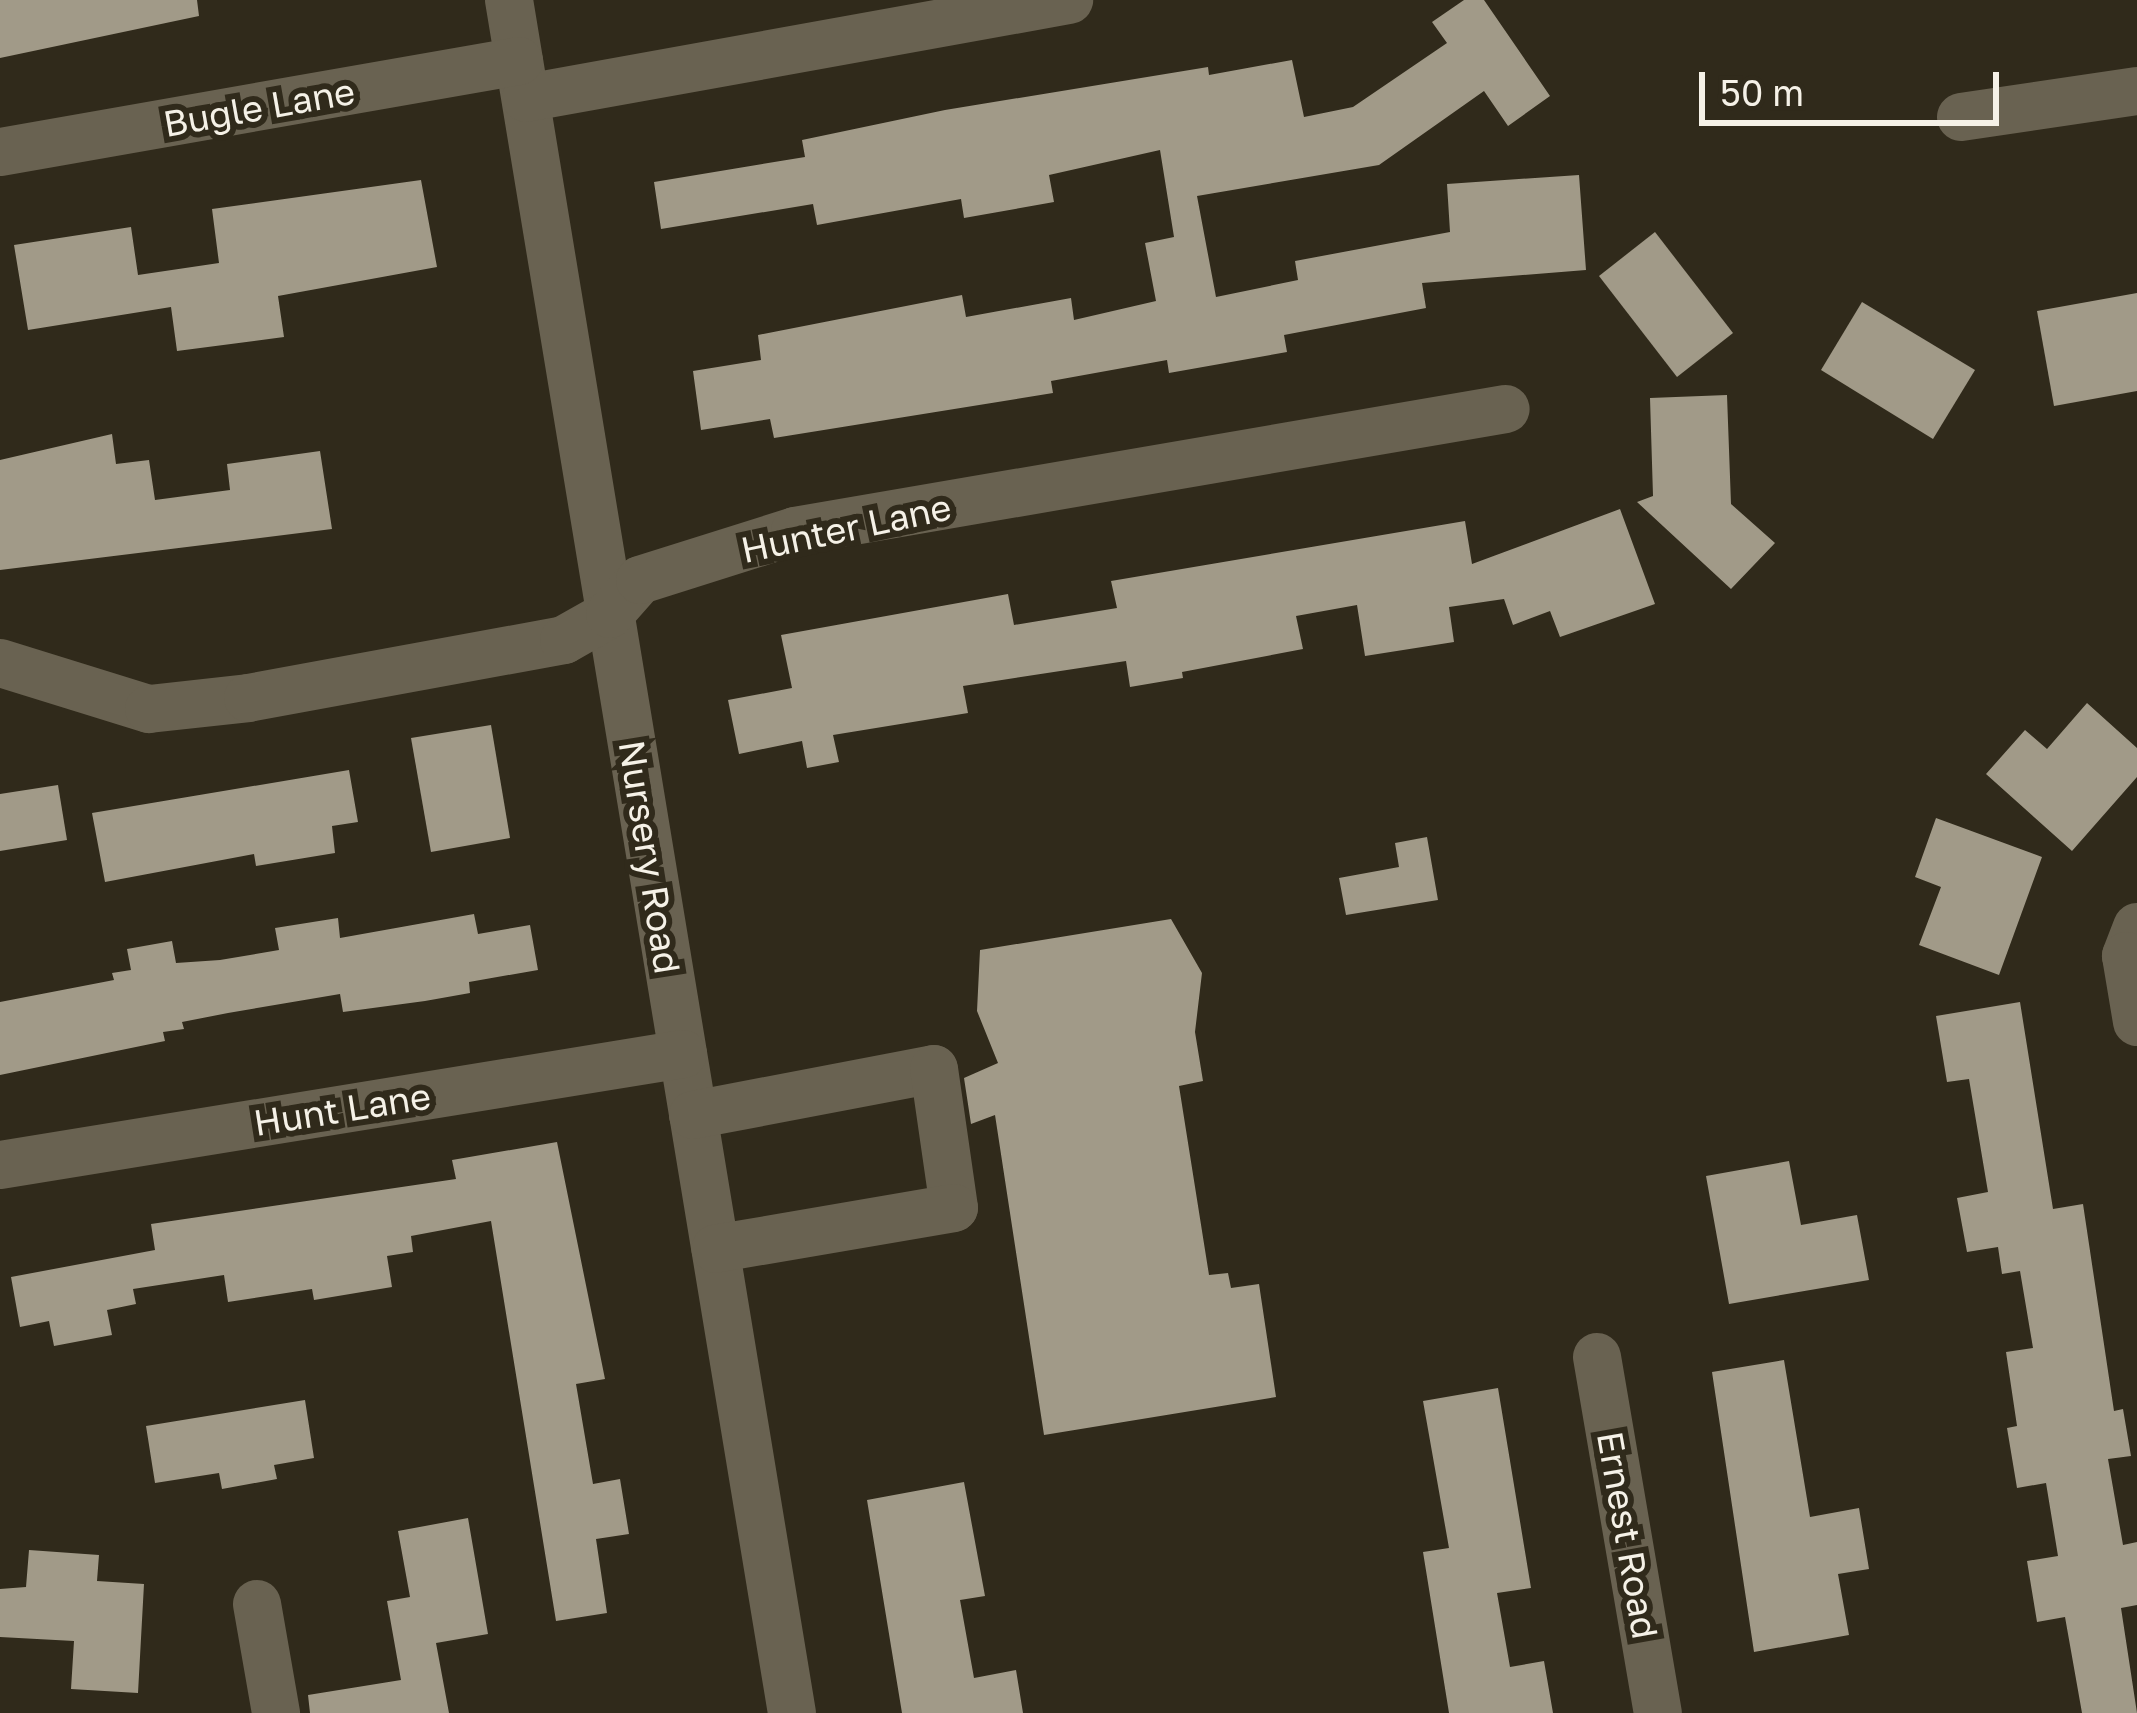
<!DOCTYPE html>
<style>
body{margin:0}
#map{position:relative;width:2137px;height:1713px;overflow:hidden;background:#302a1b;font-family:"Golos Text",sans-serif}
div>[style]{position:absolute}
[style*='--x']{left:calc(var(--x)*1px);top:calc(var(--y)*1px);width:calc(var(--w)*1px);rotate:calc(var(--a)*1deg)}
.building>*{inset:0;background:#a19a88}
.minor>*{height:48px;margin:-24px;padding:0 24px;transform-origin:24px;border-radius:24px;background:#696251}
span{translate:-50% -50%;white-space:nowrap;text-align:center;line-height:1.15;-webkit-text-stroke:12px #302a1b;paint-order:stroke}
.street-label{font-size:36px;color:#f5f1e7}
.scale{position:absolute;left:1699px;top:72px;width:300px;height:54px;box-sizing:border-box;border:6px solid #f5f1e7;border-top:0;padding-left:15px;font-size:36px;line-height:42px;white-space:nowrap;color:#f5f1e7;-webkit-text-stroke:9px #302a1b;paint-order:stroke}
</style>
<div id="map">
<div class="building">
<div style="clip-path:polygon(0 0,197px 0,199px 16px,0 58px)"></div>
<div style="clip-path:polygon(1464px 0,1484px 0,1550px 96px,1508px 126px,1484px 91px,1379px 165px,1197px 196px,1216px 297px,1298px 280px,1295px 261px,1450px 232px,1447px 184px,1579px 175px,1586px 270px,1422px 283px,1426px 308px,1284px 335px,1287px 352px,1169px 373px,1167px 360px,1051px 381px,1053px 393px,774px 438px,770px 419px,701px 430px,693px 371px,761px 360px,758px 335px,962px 295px,966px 317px,1071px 298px,1074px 320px,1156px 301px,1145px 243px,1174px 237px,1160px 150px,1049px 175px,1054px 202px,964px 218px,961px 199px,817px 225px,813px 204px,661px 229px,654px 182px,805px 157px,802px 140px,945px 110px,1208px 67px,1209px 75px,1292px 60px,1304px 117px,1353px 107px,1447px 43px,1432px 22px)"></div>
<div style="clip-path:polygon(421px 180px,437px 267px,278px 296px,284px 337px,177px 351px,171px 307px,28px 330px,14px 245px,131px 227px,138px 275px,219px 263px,212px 209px)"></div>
<div style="clip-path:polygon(1655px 232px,1733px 333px,1677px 377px,1599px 276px)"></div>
<div style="clip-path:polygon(2137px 293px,2137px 391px,2054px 406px,2037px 311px)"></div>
<div style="clip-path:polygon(1862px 302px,1975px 370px,1933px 439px,1821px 370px)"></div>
<div style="clip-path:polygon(1727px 395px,1731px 504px,1775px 543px,1731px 589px,1637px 502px,1653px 496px,1650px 398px)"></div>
<div style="clip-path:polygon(112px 434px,116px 464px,149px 460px,155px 500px,230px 490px,227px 464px,320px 451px,332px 529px,0 570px,0 460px)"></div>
<div style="clip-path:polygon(1620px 509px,1655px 604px,1560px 637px,1550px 611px,1513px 625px,1504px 599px,1449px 607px,1454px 642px,1365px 656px,1357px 605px,1296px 616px,1303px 649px,1182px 672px,1183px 678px,1130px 687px,1126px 661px,963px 686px,968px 713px,833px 735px,839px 762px,807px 768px,802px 741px,739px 754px,728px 700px,792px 688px,781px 635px,1008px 594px,1014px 625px,1117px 608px,1111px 581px,1465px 521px,1472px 564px)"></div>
<div style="clip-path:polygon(2087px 703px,2137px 748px,2137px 777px,2072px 851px,1986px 774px,2025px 730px,2047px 749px)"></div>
<div style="clip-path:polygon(491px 725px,510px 838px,431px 852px,411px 738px)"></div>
<div style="clip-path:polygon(349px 770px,358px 822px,332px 826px,335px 853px,256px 866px,254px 854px,105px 882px,92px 813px)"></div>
<div style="clip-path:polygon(58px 785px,67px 840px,0 851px,0 794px)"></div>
<div style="clip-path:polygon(1936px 818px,2042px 857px,1999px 975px,1919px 945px,1941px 887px,1915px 877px)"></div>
<div style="clip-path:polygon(1427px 837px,1438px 900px,1346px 915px,1339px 878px,1399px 867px,1395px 843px)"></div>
<div style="clip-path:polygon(474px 914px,478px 934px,530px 925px,538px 970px,469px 982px,470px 993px,425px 1001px,343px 1012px,340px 994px,228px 1013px,182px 1022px,184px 1029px,163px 1032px,165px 1041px,0 1075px,0 1002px,114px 980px,112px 973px,131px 970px,127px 949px,172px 941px,176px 963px,220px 960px,279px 950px,275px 928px,338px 918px,340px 938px)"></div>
<div style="clip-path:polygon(1171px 919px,1202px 973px,1195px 1032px,1203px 1081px,1179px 1086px,1209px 1275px,1228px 1273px,1231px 1288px,1259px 1284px,1276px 1397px,1044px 1435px,995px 1115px,971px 1124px,964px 1078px,998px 1063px,977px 1011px,980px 950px)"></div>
<div style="clip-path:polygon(2020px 1002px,2053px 1209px,2083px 1204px,2114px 1411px,2123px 1409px,2131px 1456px,2108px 1459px,2123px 1545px,2137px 1542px,2137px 1605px,2121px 1608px,2137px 1713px,2082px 1713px,2065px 1617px,2037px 1622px,2027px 1561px,2058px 1556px,2046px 1483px,2017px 1488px,2007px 1428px,2017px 1426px,2006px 1352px,2033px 1348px,2020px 1271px,2002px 1274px,1998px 1247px,1967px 1252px,1957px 1198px,1988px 1192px,1969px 1079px,1947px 1082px,1936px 1016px)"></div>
<div style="clip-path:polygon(557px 1142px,605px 1379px,576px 1384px,593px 1484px,620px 1479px,629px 1534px,596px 1539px,607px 1613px,556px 1621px,491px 1221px,411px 1236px,413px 1252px,387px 1256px,392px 1287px,314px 1300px,312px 1289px,228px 1302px,224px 1275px,133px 1289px,136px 1304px,107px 1310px,112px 1335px,54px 1346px,49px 1321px,20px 1327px,11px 1277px,155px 1250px,151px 1224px,456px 1179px,452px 1160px)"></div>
<div style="clip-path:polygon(1789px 1161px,1801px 1225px,1857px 1215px,1869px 1280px,1729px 1304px,1706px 1176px)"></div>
<div style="clip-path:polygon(1784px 1360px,1810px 1517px,1859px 1508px,1869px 1569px,1838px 1574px,1849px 1635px,1754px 1652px,1712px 1372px)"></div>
<div style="clip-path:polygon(1498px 1388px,1531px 1588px,1497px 1593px,1510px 1667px,1544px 1661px,1553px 1713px,1449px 1713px,1423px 1552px,1449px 1548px,1423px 1401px)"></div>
<div style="clip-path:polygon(305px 1400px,314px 1458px,274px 1465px,277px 1479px,222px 1489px,219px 1473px,155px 1483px,146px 1426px)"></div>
<div style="clip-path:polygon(964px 1482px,985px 1596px,960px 1600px,974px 1678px,1016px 1670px,1023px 1713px,902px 1713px,867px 1500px)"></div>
<div style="clip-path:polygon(468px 1518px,488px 1634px,436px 1643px,449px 1713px,310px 1713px,308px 1695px,401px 1680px,387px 1601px,410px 1597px,398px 1531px)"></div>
<div style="clip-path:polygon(29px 1550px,99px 1555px,97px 1581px,144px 1584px,138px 1693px,71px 1689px,74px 1641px,0 1637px,0 1589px,26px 1587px)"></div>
</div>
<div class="minor">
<div style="--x:509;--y:0;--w:1736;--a:80.62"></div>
<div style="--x:526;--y:98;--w:552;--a:-10.23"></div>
<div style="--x:1961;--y:117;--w:178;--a:-8.4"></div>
<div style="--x:0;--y:152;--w:527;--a:-9.94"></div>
<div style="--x:0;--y:663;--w:156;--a:17.2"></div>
<div style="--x:149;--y:709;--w:100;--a:-6.3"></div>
<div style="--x:248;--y:698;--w:321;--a:-10.4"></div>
<div style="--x:564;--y:640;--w:53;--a:-29.5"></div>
<div style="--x:610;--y:614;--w:45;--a:-48.6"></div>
<div style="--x:640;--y:580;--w:163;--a:-17.5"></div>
<div style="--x:795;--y:531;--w:721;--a:-9.74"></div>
<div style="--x:2137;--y:927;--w:31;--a:111"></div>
<div style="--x:2126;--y:956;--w:67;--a:80.5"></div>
<div style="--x:693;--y:1115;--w:245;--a:-10.8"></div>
<div style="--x:934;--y:1069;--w:140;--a:81.8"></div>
<div style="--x:954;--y:1208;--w:242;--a:170.3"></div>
<div style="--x:0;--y:1165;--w:692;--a:-9.23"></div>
<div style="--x:1597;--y:1357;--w:361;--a:80.3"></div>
<div style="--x:257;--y:1604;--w:111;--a:80.1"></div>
</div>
<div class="street-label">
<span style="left:259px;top:107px;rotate:-10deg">Bugle Lane</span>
<span style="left:846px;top:528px;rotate:-12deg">Hunter Lane</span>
<span style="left:650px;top:857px;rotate:81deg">Nursery Road</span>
<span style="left:342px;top:1109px;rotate:-9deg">Hunt Lane</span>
<span style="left:1628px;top:1535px;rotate:80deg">Ernest Road</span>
</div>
<div class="scale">50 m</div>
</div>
